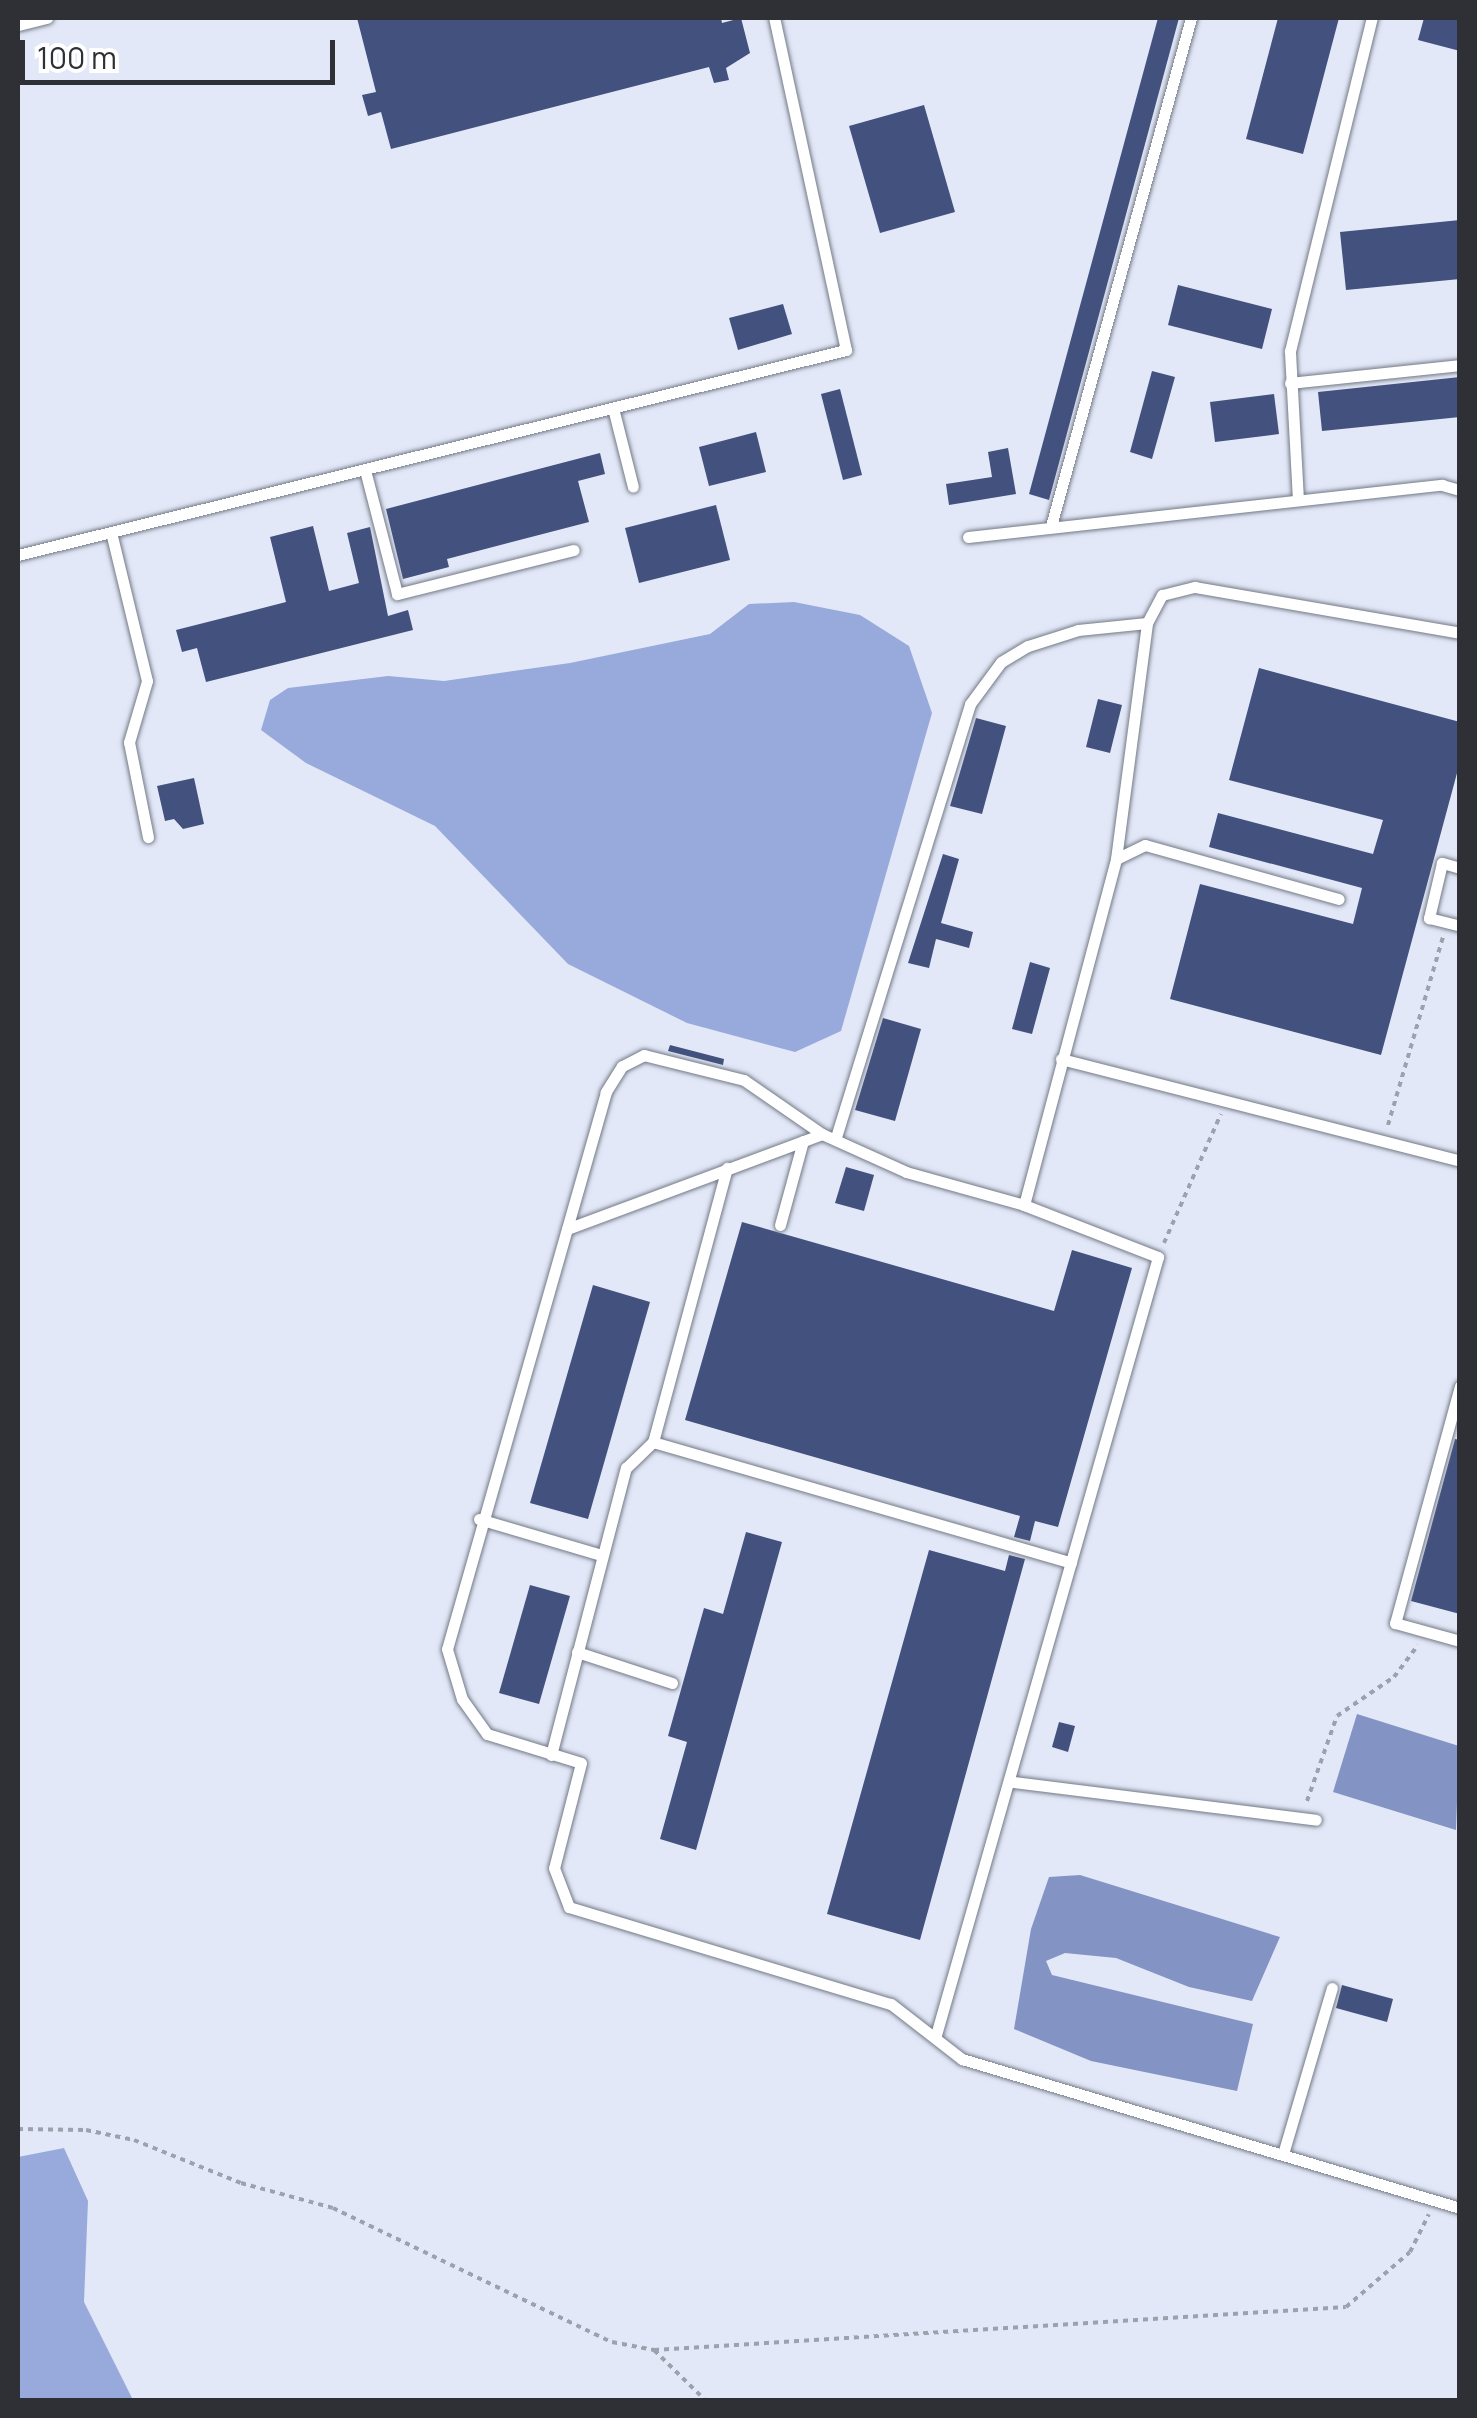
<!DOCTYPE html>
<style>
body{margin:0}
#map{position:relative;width:1477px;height:2418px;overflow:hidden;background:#e2e8f7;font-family:Manrope,sans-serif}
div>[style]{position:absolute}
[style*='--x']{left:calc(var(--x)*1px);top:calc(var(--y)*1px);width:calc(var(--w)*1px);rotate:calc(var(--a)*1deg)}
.forest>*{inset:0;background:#97aadb}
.water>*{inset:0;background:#8394c4}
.building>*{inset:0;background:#42517d}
.path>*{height:4px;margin-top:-2px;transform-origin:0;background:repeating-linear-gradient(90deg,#9da1ad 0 5px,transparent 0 10px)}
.roads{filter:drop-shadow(0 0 2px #737986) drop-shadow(0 0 2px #737986)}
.lane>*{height:11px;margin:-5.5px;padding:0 5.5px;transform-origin:5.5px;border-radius:5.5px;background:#fff}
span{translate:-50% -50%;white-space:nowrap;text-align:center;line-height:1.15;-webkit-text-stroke:10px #fff;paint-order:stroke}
.frame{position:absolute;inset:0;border:20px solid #2e3036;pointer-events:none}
.scale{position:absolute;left:20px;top:40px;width:315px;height:45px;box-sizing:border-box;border:5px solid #2e3036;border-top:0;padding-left:12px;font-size:30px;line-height:35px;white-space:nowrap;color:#2e3036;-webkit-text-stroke:8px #fff;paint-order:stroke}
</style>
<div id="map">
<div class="forest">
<div style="clip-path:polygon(794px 602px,860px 615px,909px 646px,932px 713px,841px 1031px,795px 1052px,687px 1023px,568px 964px,435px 826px,306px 763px,261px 730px,270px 700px,288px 688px,388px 676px,444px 681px,570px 663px,710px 634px,749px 604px)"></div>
<div style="clip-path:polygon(64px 2148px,88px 2201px,84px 2302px,133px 2400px,18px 2400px,18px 2157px)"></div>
</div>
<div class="water">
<div style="clip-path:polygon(1357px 1714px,1459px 1746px,1456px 1830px,1333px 1792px)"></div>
<div style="clip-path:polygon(1080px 1875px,1280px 1937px,1252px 2001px,1189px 1987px,1116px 1958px,1065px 1953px,1046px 1961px,1052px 1975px,1253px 2024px,1237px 2091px,1091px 2061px,1014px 2029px,1031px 1929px,1049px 1877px)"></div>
</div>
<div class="building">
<div style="clip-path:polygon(357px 18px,721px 18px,722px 23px,741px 18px,750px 53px,726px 68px,729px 80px,714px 83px,709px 67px,391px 149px,381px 112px,368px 116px,362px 95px,376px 92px)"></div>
<div style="clip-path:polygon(1158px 18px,1179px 18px,1049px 500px,1029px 494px)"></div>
<div style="clip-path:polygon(1278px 18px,1339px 18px,1303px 154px,1246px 139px)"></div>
<div style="clip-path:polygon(1424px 18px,1460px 18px,1460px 51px,1418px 40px)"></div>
<div style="clip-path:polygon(924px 105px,955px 212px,880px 233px,849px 126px)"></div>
<div style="clip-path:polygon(1460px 220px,1460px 279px,1346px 290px,1340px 232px)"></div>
<div style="clip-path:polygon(1178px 285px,1272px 309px,1262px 349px,1168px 325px)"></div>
<div style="clip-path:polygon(783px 304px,792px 334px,738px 350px,729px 318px)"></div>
<div style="clip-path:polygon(1152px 371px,1175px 377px,1152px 459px,1130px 452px)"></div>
<div style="clip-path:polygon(1460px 377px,1460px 417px,1322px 431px,1318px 392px)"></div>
<div style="clip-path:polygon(840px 389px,862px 475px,843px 480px,821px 394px)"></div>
<div style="clip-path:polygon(1274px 394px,1279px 434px,1215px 442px,1210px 402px)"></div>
<div style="clip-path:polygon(756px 432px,766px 472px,709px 486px,699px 447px)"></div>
<div style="clip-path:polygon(1008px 448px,1016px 494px,949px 505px,946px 484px,992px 477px,988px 452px)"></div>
<div style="clip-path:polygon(600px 453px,605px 474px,578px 481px,589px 522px,447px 559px,449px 567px,403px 579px,386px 509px)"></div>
<div style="clip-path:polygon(716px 505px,730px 560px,639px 583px,625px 528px)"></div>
<div style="clip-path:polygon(313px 526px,329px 591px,359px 583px,347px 533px,370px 527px,388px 616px,408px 610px,413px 630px,206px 682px,197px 648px,182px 652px,176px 630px,286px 602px,270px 537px)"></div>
<div style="clip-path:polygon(1259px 668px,1460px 722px,1460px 762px,1381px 1055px,1170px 999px,1200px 884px,1353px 924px,1362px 888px,1209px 847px,1218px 813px,1373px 854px,1383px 820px,1229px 780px)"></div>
<div style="clip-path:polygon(1098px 699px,1122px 705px,1110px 753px,1086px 747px)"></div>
<div style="clip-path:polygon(976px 718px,1006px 726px,982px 814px,950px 806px)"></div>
<div style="clip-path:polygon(194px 778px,204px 824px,183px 829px,174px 819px,165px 821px,157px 786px)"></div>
<div style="clip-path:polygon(943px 854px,959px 859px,941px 923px,973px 932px,969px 948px,936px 939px,929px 968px,908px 963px)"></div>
<div style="clip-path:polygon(1030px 962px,1050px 968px,1032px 1034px,1012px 1029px)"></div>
<div style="clip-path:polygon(883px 1018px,921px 1029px,895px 1121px,855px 1110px)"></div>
<div style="clip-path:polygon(670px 1045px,724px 1059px,723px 1065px,668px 1051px)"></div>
<div style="clip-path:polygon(846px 1167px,874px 1175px,864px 1211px,835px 1203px)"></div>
<div style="clip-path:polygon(742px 1222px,1054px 1311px,1072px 1250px,1132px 1268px,1058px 1527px,1035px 1521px,1030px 1541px,1014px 1537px,1020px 1516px,685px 1420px)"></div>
<div style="clip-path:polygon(593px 1285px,650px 1302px,588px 1519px,530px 1503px)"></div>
<div style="clip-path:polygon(1455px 1439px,1460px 1440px,1460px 1614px,1411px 1601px)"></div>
<div style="clip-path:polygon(746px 1532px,782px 1542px,696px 1850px,660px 1839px,687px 1742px,668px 1736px,704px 1608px,723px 1614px)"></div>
<div style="clip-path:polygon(929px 1550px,1005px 1571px,1009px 1555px,1025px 1559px,920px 1940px,827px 1914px)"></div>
<div style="clip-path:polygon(530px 1585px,570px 1596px,539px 1704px,499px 1693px)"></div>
<div style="clip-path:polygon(1059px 1722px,1075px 1726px,1068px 1752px,1052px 1747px)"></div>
<div style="clip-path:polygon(1342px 1985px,1393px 1999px,1387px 2022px,1336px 2008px)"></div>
</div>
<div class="path">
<div style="--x:1388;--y:1125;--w:196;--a:-73.7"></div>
<div style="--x:1164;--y:1243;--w:141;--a:-66.2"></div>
<div style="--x:1307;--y:1801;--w:90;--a:-70.6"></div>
<div style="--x:1337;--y:1716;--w:69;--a:-34.4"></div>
<div style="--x:1394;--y:1677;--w:40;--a:-53"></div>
<div style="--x:18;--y:2129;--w:68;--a:0.8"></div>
<div style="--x:86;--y:2130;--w:49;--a:11.8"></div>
<div style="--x:134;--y:2140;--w:115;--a:21.9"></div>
<div style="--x:241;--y:2183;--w:95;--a:15.2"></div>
<div style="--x:333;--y:2208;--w:310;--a:25.7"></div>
<div style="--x:612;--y:2342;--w:43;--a:10.8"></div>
<div style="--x:654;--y:2350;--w:71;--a:44.4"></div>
<div style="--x:654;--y:2350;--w:693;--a:-3.56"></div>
<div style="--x:1346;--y:2307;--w:84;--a:-40.7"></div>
<div style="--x:1410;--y:2252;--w:42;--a:-63.4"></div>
</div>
<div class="roads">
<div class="lane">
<div style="--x:18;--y:25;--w:30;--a:-14"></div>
<div style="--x:1290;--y:383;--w:171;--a:-6"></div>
<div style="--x:613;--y:408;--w:81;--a:75.8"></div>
<div style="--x:365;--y:470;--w:128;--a:75.5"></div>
<div style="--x:397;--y:594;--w:182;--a:-14"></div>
<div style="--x:1298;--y:500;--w:149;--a:-93.1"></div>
<div style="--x:1290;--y:351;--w:343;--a:-76.2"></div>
<div style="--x:1051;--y:526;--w:527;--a:-74.59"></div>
<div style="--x:111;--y:532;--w:153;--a:76.4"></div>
<div style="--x:147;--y:681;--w:64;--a:106.4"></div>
<div style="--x:129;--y:742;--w:97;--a:78.7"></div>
<div style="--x:968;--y:537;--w:477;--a:-6.3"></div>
<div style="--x:1442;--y:485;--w:19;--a:16"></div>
<div style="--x:18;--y:555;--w:853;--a:-13.91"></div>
<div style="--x:846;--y:350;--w:340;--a:-102.2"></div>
<div style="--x:1116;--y:859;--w:32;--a:-26"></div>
<div style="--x:1145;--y:845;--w:201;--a:15.6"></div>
<div style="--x:1460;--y:868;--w:19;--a:-164"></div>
<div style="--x:1442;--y:863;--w:57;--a:103.3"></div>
<div style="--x:1429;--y:918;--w:32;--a:14"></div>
<div style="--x:1061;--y:1059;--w:412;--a:14.3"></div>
<div style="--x:822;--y:1134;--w:95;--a:-145.3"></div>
<div style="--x:744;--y:1080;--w:103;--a:-166"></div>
<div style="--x:644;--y:1055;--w:25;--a:153"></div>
<div style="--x:622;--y:1066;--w:31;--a:122"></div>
<div style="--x:606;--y:1092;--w:579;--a:105.93"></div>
<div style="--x:447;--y:1649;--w:52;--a:73.3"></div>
<div style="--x:462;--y:1699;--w:43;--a:54.5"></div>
<div style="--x:487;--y:1734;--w:98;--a:17.1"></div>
<div style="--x:581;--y:1763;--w:108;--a:104.4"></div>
<div style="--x:554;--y:1868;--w:42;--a:69"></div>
<div style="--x:569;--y:1907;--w:336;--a:16.8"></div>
<div style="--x:891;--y:2004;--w:90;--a:37.8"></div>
<div style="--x:962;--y:2059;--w:520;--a:16.66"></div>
<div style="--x:836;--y:1137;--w:453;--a:-72.8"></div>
<div style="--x:970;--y:704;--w:52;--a:-53.6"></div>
<div style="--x:1001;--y:662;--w:31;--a:-31"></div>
<div style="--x:1028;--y:646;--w:52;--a:-17.7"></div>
<div style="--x:1078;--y:630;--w:69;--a:-5.8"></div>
<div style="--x:1024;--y:1205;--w:358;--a:-75.1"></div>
<div style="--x:1116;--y:859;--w:238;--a:-82.5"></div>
<div style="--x:1147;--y:623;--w:32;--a:-62"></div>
<div style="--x:1162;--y:595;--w:34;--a:-14"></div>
<div style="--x:1195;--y:587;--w:269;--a:9.8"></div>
<div style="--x:780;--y:1225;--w:87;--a:-74.7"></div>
<div style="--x:567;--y:1229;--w:272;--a:-20.4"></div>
<div style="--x:822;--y:1134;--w:92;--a:24.3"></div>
<div style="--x:906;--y:1172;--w:123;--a:15.6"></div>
<div style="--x:1024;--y:1205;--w:144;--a:21.2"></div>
<div style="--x:1158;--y:1257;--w:809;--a:105.93"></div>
<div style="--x:1460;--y:1386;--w:246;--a:105.3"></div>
<div style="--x:1395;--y:1623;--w:67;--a:15.5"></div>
<div style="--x:653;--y:1442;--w:435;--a:16.1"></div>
<div style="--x:479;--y:1519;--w:127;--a:16.4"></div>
<div style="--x:577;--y:1652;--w:100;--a:18.1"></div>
<div style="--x:551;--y:1755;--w:297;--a:-75.4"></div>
<div style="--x:626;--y:1468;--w:37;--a:-44"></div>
<div style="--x:653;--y:1442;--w:284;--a:-74.9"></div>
<div style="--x:1013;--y:1782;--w:305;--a:7.1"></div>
<div style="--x:1283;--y:2154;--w:173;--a:-73.6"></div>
</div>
</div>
<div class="frame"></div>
<div class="scale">100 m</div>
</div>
